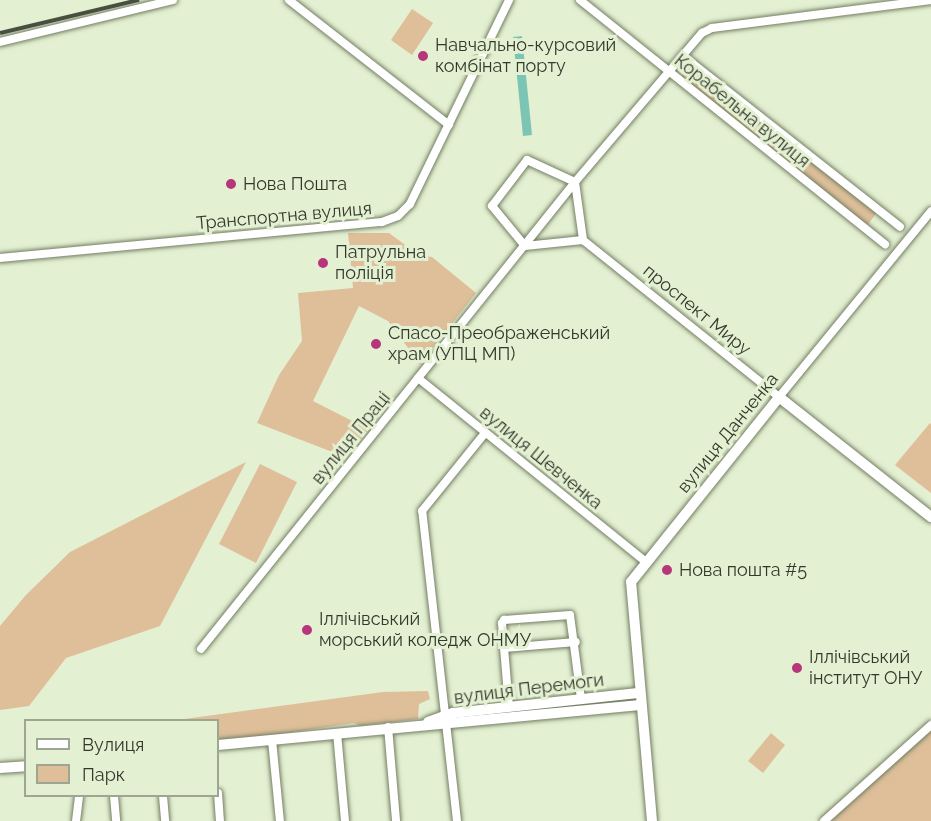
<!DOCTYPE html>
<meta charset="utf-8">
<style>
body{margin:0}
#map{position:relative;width:931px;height:821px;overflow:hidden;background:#e4f0d2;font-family:Raleway,sans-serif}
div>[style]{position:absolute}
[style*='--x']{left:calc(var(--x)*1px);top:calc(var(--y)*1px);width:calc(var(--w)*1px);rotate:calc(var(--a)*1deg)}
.green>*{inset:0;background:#debf9a}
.water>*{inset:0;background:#7cc5b4}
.roads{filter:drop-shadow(0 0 2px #737e63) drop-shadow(0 0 2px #737e63)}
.minor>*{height:8px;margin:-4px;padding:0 4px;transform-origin:4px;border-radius:4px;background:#fff}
.major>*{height:10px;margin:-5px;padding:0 5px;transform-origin:5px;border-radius:5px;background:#fff}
.rail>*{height:4px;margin-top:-2px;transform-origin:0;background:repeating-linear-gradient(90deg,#e4f0d2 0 4.5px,#484e40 0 9px);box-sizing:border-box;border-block:2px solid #484e40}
.dots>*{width:16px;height:16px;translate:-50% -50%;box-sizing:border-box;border:3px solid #e4f0d2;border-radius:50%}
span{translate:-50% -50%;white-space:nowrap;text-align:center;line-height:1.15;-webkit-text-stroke:6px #e4f0d2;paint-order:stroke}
.poi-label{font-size:18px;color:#33382c}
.left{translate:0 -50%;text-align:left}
.street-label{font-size:18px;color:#33382c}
.legend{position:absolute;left:24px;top:719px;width:195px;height:78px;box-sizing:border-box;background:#e4f0d2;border:2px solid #9da690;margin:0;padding:8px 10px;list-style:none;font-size:18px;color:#33382c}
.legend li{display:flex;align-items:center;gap:12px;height:30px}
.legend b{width:30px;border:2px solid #9da690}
</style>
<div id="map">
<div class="green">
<div style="clip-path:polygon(412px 9px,433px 23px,412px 55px,391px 40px)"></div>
<div style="clip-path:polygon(690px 65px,877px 212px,867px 226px,680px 78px)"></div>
<div style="clip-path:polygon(348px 233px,389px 233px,419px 255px,432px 257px,476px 293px,420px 364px,388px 321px,359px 306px,313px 401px,370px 430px,349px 451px,335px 453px,257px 423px,279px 375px,302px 341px,298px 293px,353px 288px)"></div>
<div style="clip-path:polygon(930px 423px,931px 424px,931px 493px,895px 465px)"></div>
<div style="clip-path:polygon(246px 462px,160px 626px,66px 658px,29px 706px,0 710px,0 626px,26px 595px,70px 552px)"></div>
<div style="clip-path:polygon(260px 464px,297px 482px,256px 563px,219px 544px)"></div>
<div style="clip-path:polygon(428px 691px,430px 699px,419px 704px,418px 719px,360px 726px,354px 723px,218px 743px,218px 720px,177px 720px,383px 692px)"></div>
<div style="clip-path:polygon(931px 729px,931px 821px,829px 821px)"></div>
<div style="clip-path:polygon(771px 733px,785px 745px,763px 773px,748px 761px)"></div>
</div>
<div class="water">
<div style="clip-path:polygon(522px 36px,532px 135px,523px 136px,513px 37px)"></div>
</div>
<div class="roads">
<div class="minor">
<div style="--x:289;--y:0;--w:203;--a:38"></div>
<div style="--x:580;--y:0;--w:391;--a:38.7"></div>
<div style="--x:0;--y:42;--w:178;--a:-13.6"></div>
<div style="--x:683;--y:56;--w:276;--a:38.2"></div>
<div style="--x:575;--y:182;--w:59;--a:82.1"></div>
<div style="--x:583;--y:240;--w:251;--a:38.7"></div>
<div style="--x:779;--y:397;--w:240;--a:-50.7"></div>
<div style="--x:525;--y:246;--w:52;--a:-129.5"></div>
<div style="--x:492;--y:206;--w:58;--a:-52.7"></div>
<div style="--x:527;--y:160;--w:53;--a:24.6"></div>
<div style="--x:525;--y:246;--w:58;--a:-5.9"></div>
<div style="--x:0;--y:258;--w:384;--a:-5.4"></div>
<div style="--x:382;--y:222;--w:17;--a:-21"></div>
<div style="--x:398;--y:216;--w:17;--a:-45"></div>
<div style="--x:410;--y:204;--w:227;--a:-64.1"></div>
<div style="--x:418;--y:378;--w:292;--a:38.9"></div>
<div style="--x:504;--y:648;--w:72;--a:-4.8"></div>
<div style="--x:201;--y:649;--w:598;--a:-51.31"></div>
<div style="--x:575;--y:182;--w:196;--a:-49.6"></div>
<div style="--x:702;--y:33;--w:11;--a:-27"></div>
<div style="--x:712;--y:28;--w:221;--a:-7.3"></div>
<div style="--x:509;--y:707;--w:84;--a:-94.8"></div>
<div style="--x:502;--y:623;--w:4;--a:-56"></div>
<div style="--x:504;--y:620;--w:66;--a:-4.3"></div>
<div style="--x:570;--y:615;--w:85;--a:82.5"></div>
<div style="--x:388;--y:727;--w:94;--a:85.1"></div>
<div style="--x:337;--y:733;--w:88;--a:84.8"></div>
<div style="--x:272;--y:740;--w:81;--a:84.4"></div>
<div style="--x:218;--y:793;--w:28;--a:86"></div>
<div style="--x:114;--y:796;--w:25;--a:85"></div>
<div style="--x:163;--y:796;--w:25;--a:85"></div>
<div style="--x:76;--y:821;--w:25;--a:-83"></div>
<div style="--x:457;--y:821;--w:312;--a:-96.4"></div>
<div style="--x:422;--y:511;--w:100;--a:-51.1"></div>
<div style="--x:824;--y:821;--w:144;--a:-41.9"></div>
</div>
<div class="major">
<div style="--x:428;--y:722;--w:27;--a:-20"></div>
<div style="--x:453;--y:713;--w:186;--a:-6.2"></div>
<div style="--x:218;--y:745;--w:424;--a:-5.4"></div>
<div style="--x:0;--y:768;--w:26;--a:-4"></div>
<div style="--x:652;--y:821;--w:240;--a:-95"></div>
<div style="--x:631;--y:582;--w:237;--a:-51.3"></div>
<div style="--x:779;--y:397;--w:194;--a:38.3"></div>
</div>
</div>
<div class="rail">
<div style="--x:0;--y:33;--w:143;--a:-13.4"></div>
</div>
<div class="dots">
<div style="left:423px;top:56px;background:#b8357b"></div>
<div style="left:231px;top:184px;background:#b8357b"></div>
<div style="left:323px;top:263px;background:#b8357b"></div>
<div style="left:376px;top:344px;background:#b8357b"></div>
<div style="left:667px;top:570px;background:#b8357b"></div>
<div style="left:307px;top:630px;background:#b8357b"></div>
<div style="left:797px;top:668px;background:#b8357b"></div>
</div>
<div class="poi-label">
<span class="left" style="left:435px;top:56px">Навчально-курсовий<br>комбінат порту</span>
<span class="left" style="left:243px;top:184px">Нова Пошта</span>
<span class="left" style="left:335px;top:263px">Патрульна<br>поліція</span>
<span class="left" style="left:388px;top:344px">Спасо-Преображенський<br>храм (УПЦ МП)</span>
<span class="left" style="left:679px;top:570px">Нова пошта #5</span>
<span class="left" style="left:319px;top:630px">Іллічівський<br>морський коледж ОНМУ</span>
<span class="left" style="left:809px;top:668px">Іллічівський<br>інститут ОНУ</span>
</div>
<div class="street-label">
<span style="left:742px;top:111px;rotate:39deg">Корабельна вулиця</span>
<span style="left:284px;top:216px;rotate:-5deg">Транспортна вулиця</span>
<span style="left:697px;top:310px;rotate:39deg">проспект Миру</span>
<span style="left:728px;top:433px;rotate:-51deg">вулиця Данченка</span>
<span style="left:351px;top:438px;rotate:-51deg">вулиця Праці</span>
<span style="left:541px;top:458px;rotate:39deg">вулиця Шевченка</span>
<span style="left:529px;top:689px;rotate:-7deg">вулиця Перемоги</span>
</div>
<ul class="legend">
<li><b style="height:8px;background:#fff"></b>Вулиця</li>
<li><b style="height:16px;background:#debf9a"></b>Парк</li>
</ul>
</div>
